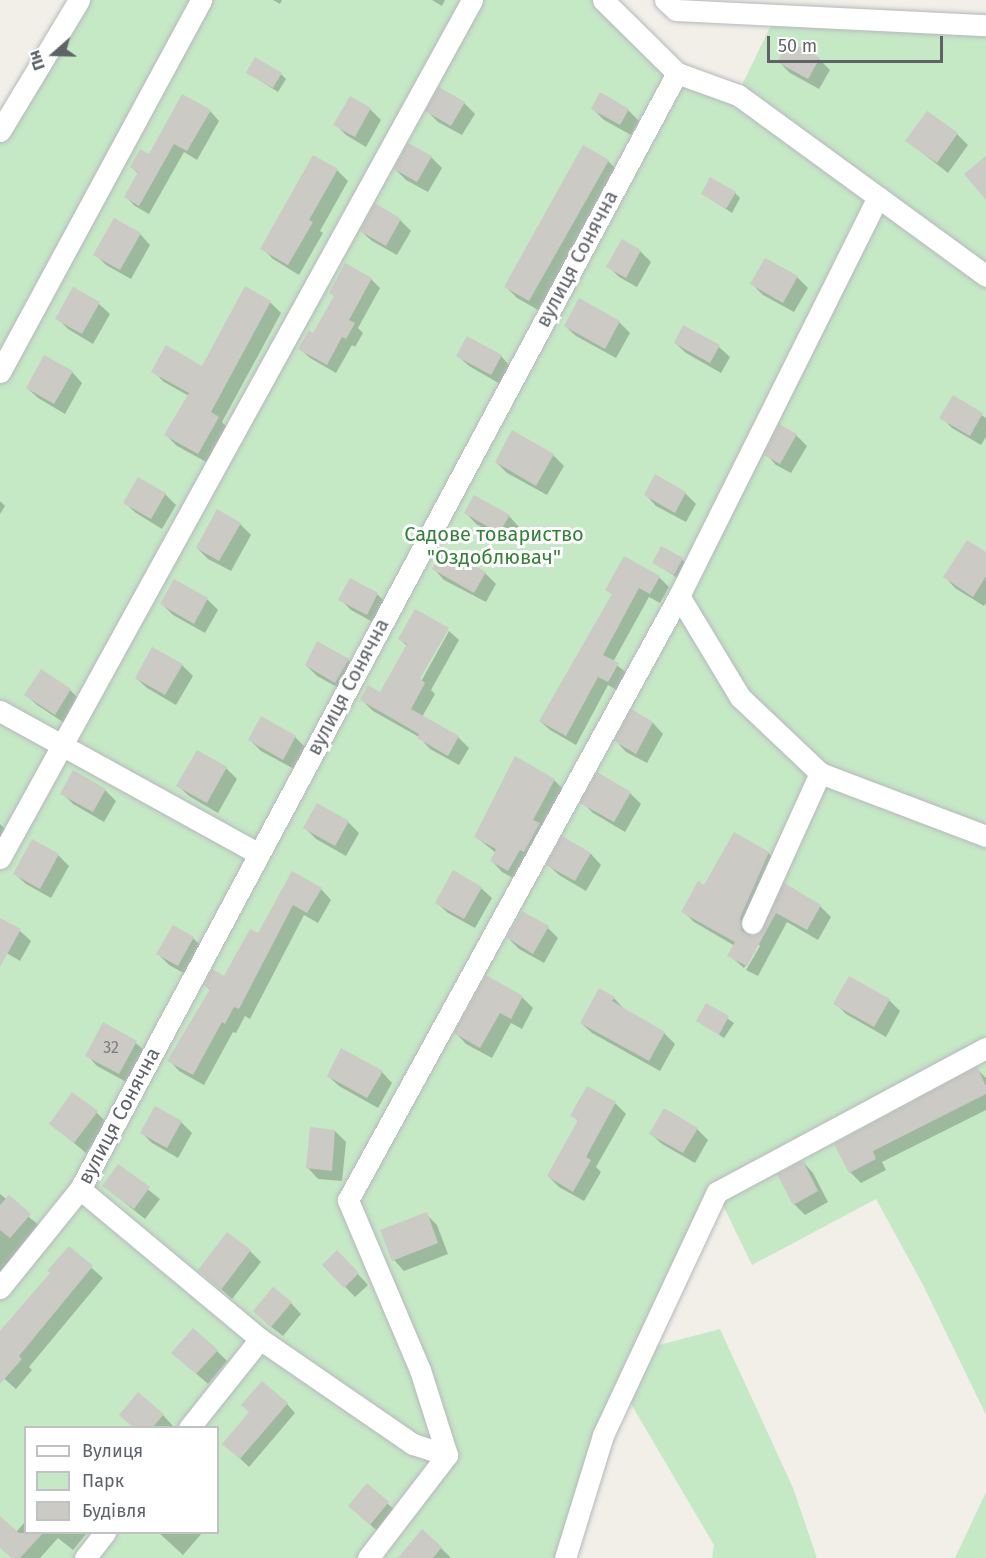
<!DOCTYPE html>
<meta charset="utf-8">
<style>
body{margin:0}
#map{position:relative;width:986px;height:1558px;overflow:hidden;background:#f1efe8;font-family:"Fira Sans",sans-serif}
div>[style]{position:absolute}
[style*='--x']{left:calc(var(--x)*1px);top:calc(var(--y)*1px);width:calc(var(--w)*1px);rotate:calc(var(--a)*1deg)}
.green>*{inset:0;background:#c5e8c5}
.shadow>*{inset:0;background:#0003}
.building>*{inset:0;background:#cccac5}
.roads{filter:drop-shadow(0 0 2px #b5b8bc) drop-shadow(0 0 2px #b5b8bc)}
.street>*{height:21px;margin:-10.5px;padding:0 10.5px;transform-origin:10.5px;border-radius:10.5px;background:#fff}
span{translate:-50% -50%;white-space:nowrap;text-align:center;line-height:1.15;-webkit-text-stroke:6px #fff;paint-order:stroke}
.number-label{font-size:16px;color:#7a7d7f}
.number-label span{-webkit-text-stroke-width:0}
.street-label{font-size:20px;color:#5f6368}
.park-label{font-size:20px;color:#348238}
.legend{position:absolute;left:24px;top:1426px;width:195px;height:108px;box-sizing:border-box;background:#fff;border:2px solid #bfc1c3;margin:0;padding:8px 10px;list-style:none;font-size:18px;color:#5f6368}
.legend li{display:flex;align-items:center;gap:12px;height:30px}
.legend b{width:30px;border:2px solid #bfc1c3}
.north{position:absolute;left:24px;top:24px;width:60px;height:60px;-webkit-text-stroke:4px #fff;paint-order:stroke;rotate:250deg;font-size:16px;font-weight:700;line-height:24px;text-align:center;color:#5f6368}
.north::after{content:'';display:block;margin:auto;width:21px;height:27px;background:#5f6368;clip-path:polygon(50% 0,100% 100%,50% 72%,0 100%)}
.scale{position:absolute;left:767px;top:36px;width:176px;height:27px;box-sizing:border-box;border:3px solid #5f6368;border-top:0;padding-left:8px;font-size:18px;line-height:21px;white-space:nowrap;color:#5f6368;-webkit-text-stroke:4px #fff;paint-order:stroke}
</style>
<div id="map">
<div class="green">
<div style="clip-path:polygon(evenodd,79px 0,603px 0,677px 73px,737px 95px,776px 15px,986px 25px,986px 1415px,922px 1283px,876px 1199px,752px 1265px,717px 1193px,644px 1349px,720px 1329px,793px 1488px,817px 1558px,712px 1558px,714px 1545px,624px 1392px,566px 1558px,0 1558px,0 131px,79px 0,26px 1428px,218px 1428px,218px 1532px,26px 1532px,26px 1428px)"></div>
<div style="clip-path:polygon(986px 1492px,986px 1558px,955px 1558px)"></div>
</div>
<div class="shadow">
<div style="clip-path:polygon(273px 0,282px 0,280px 4px)"></div>
<div style="clip-path:polygon(432px 0,445px 0,442px 6px)"></div>
<div style="clip-path:polygon(819px 59px,830px 70px,819px 89px,790px 73px,779px 62px)"></div>
<div style="clip-path:polygon(248px 73px,281px 74px,286px 79px,278px 92px)"></div>
<div style="clip-path:polygon(464px 103px,475px 114px,462px 135px,438px 122px,427px 111px)"></div>
<div style="clip-path:polygon(370px 109px,381px 120px,366px 147px,346px 135px,335px 124px)"></div>
<div style="clip-path:polygon(593px 109px,628px 110px,639px 121px,631px 135px,604px 120px)"></div>
<div style="clip-path:polygon(210px 111px,219px 121px,197px 160px,184px 152px,149px 214px,135px 206px,126px 197px,139px 174px,131px 167px)"></div>
<div style="clip-path:polygon(957px 134px,968px 145px,948px 173px,907px 141px)"></div>
<div style="clip-path:polygon(431px 157px,442px 168px,428px 192px,406px 180px,395px 169px)"></div>
<div style="clip-path:polygon(608px 161px,619px 172px,540px 311px,517px 298px,506px 287px)"></div>
<div style="clip-path:polygon(337px 170px,348px 181px,320px 231px,323px 233px,299px 275px,273px 259px,262px 248px)"></div>
<div style="clip-path:polygon(735px 193px,740px 198px,732px 213px,703px 194px)"></div>
<div style="clip-path:polygon(400px 220px,411px 231px,397px 255px,372px 241px,361px 231px)"></div>
<div style="clip-path:polygon(140px 234px,150px 245px,131px 279px,106px 265px,95px 254px)"></div>
<div style="clip-path:polygon(640px 251px,651px 262px,637px 287px,619px 277px,608px 266px)"></div>
<div style="clip-path:polygon(797px 277px,808px 288px,794px 312px,763px 295px,752px 284px)"></div>
<div style="clip-path:polygon(371px 279px,380px 288px,358px 328px,363px 333px,355px 347px,352px 345px,336px 373px,310px 358px,300px 349px,314px 335px,335px 297px,331px 293px)"></div>
<div style="clip-path:polygon(270px 302px,281px 313px,222px 422px,229px 429px,210px 464px,177px 446px,166px 435px,189px 396px,164px 382px,153px 371px,203px 368px)"></div>
<div style="clip-path:polygon(99px 304px,110px 314px,93px 344px,68px 329px,57px 318px)"></div>
<div style="clip-path:polygon(619px 322px,630px 333px,616px 358px,576px 336px,565px 326px)"></div>
<div style="clip-path:polygon(675px 343px,719px 347px,730px 357px,721px 373px,686px 353px)"></div>
<div style="clip-path:polygon(458px 356px,501px 356px,511px 367px,502px 385px,469px 366px)"></div>
<div style="clip-path:polygon(72px 372px,82px 383px,65px 414px,38px 398px,27px 388px)"></div>
<div style="clip-path:polygon(954px 397px,986px 418px,986px 437px,981px 445px,952px 428px,941px 417px)"></div>
<div style="clip-path:polygon(796px 435px,807px 446px,791px 473px,776px 465px,766px 454px)"></div>
<div style="clip-path:polygon(553px 455px,564px 466px,547px 495px,507px 473px,496px 462px)"></div>
<div style="clip-path:polygon(685px 493px,696px 504px,686px 522px,656px 506px,646px 495px)"></div>
<div style="clip-path:polygon(165px 494px,176px 505px,162px 529px,136px 513px,125px 503px)"></div>
<div style="clip-path:polygon(0 501px,5px 506px,0 514px)"></div>
<div style="clip-path:polygon(466px 513px,509px 516px,519px 527px,510px 543px,476px 524px)"></div>
<div style="clip-path:polygon(240px 524px,251px 535px,231px 571px,208px 559px,197px 548px)"></div>
<div style="clip-path:polygon(986px 554px,986px 603px,984px 606px,955px 588px,945px 577px)"></div>
<div style="clip-path:polygon(624px 558px,660px 578px,669px 587px,660px 603px,649px 597px,613px 662px,628px 674px,618px 691px,608px 685px,576px 745px,550px 730px,540px 721px,613px 595px,607px 590px)"></div>
<div style="clip-path:polygon(682px 560px,687px 564px,679px 579px,653px 562px)"></div>
<div style="clip-path:polygon(434px 569px,485px 573px,496px 584px,486px 602px,444px 580px)"></div>
<div style="clip-path:polygon(351px 580px,378px 595px,388px 605px,378px 625px,351px 610px,340px 599px)"></div>
<div style="clip-path:polygon(175px 581px,208px 600px,218px 610px,205px 633px,173px 615px,162px 604px)"></div>
<div style="clip-path:polygon(448px 629px,415px 685px,418px 687px,449px 631px,459px 640px,431px 690px,435px 694px,422px 717px,458px 737px,469px 748px,459px 765px,430px 749px,419px 737px,373px 711px,362px 700px,381px 694px,407px 646px,400px 639px)"></div>
<div style="clip-path:polygon(348px 660px,358px 671px,346px 692px,317px 676px,306px 665px)"></div>
<div style="clip-path:polygon(182px 665px,193px 676px,176px 705px,147px 688px,136px 678px)"></div>
<div style="clip-path:polygon(41px 671px,70px 690px,81px 701px,66px 724px,37px 705px,26px 695px)"></div>
<div style="clip-path:polygon(632px 712px,653px 723px,663px 734px,647px 763px,626px 752px,616px 741px)"></div>
<div style="clip-path:polygon(295px 737px,306px 748px,294px 769px,261px 751px,250px 740px)"></div>
<div style="clip-path:polygon(226px 768px,237px 779px,218px 813px,189px 796px,178px 786px)"></div>
<div style="clip-path:polygon(74px 772px,105px 790px,116px 801px,104px 822px,73px 804px,62px 793px)"></div>
<div style="clip-path:polygon(554px 780px,565px 791px,519px 881px,502px 872px,492px 861px,496px 853px,475px 836px)"></div>
<div style="clip-path:polygon(630px 793px,641px 804px,625px 832px,593px 813px,582px 802px)"></div>
<div style="clip-path:polygon(348px 822px,359px 833px,346px 856px,316px 839px,305px 828px)"></div>
<div style="clip-path:polygon(0 824px,9px 833px,0 847px)"></div>
<div style="clip-path:polygon(563px 838px,591px 854px,601px 865px,586px 891px,559px 875px,548px 865px)"></div>
<div style="clip-path:polygon(768px 853px,779px 864px,750px 936px,754px 937px,765px 930px,785px 886px,820px 906px,831px 917px,818px 940px,787px 922px,758px 976px,746px 970px,760px 946px,758px 943px,744px 968px,729px 955px,735px 946px,694px 922px,683px 911px,705px 887px)"></div>
<div style="clip-path:polygon(58px 855px,69px 866px,51px 898px,26px 884px,15px 874px)"></div>
<div style="clip-path:polygon(292px 873px,321px 889px,331px 900px,318px 923px,304px 915px,250px 1019px,245px 1016px,236px 1033px,233px 1032px,204px 1085px,179px 1071px,169px 1060px,211px 991px,205px 985px,225px 978px,258px 936px)"></div>
<div style="clip-path:polygon(481px 888px,492px 898px,475px 928px,448px 913px,437px 903px)"></div>
<div style="clip-path:polygon(0 919px,20px 931px,31px 941px,20px 961px,0 949px)"></div>
<div style="clip-path:polygon(548px 928px,558px 938px,544px 963px,519px 949px,508px 938px)"></div>
<div style="clip-path:polygon(193px 938px,204px 949px,189px 976px,169px 965px,158px 954px)"></div>
<div style="clip-path:polygon(486px 977px,522px 997px,533px 1008px,522px 1029px,511px 1023px,492px 1058px,466px 1044px,456px 1033px)"></div>
<div style="clip-path:polygon(850px 978px,889px 1000px,900px 1011px,886px 1037px,846px 1014px,835px 1003px)"></div>
<div style="clip-path:polygon(614px 998px,624px 1009px,664px 1033px,675px 1044px,660px 1071px,592px 1033px,581px 1023px)"></div>
<div style="clip-path:polygon(707px 1005px,734px 1023px,724px 1038px,698px 1021px)"></div>
<div style="clip-path:polygon(104px 1024px,136px 1043px,147px 1053px,130px 1084px,97px 1066px,87px 1055px)"></div>
<div style="clip-path:polygon(977px 1069px,986px 1078px,986px 1110px,882px 1162px,886px 1170px,861px 1183px,850px 1172px,836px 1144px)"></div>
<div style="clip-path:polygon(382px 1072px,392px 1083px,378px 1108px,339px 1086px,328px 1076px)"></div>
<div style="clip-path:polygon(588px 1088px,616px 1104px,626px 1114px,596px 1167px,601px 1172px,584px 1201px,559px 1187px,548px 1176px,579px 1122px,572px 1115px)"></div>
<div style="clip-path:polygon(155px 1108px,181px 1122px,192px 1133px,178px 1158px,152px 1143px,142px 1133px)"></div>
<div style="clip-path:polygon(97px 1113px,107px 1123px,86px 1153px,51px 1124px)"></div>
<div style="clip-path:polygon(697px 1129px,708px 1140px,695px 1163px,662px 1144px,651px 1134px)"></div>
<div style="clip-path:polygon(335px 1131px,346px 1142px,342px 1181px,318px 1179px,308px 1168px)"></div>
<div style="clip-path:polygon(803px 1162px,813px 1173px,828px 1202px,805px 1215px,794px 1204px)"></div>
<div style="clip-path:polygon(118px 1166px,160px 1199px,145px 1219px,104px 1186px)"></div>
<div style="clip-path:polygon(0 1194px,40px 1226px,0 1272px)"></div>
<div style="clip-path:polygon(426px 1214px,437px 1225px,448px 1254px,404px 1271px,394px 1260px)"></div>
<div style="clip-path:polygon(69px 1248px,103px 1278px,29px 1367px,32px 1370px,16px 1389px,0 1375px,0 1334px,52px 1273px)"></div>
<div style="clip-path:polygon(250px 1251px,261px 1262px,232px 1299px,200px 1270px)"></div>
<div style="clip-path:polygon(348px 1263px,368px 1285px,355px 1297px,324px 1265px)"></div>
<div style="clip-path:polygon(291px 1303px,301px 1314px,283px 1336px,265px 1322px)"></div>
<div style="clip-path:polygon(217px 1351px,227px 1361px,208px 1384px,184px 1363px)"></div>
<div style="clip-path:polygon(287px 1404px,295px 1413px,249px 1467px,233px 1452px)"></div>
<div style="clip-path:polygon(163px 1415px,173px 1426px,172px 1428px,134px 1428px)"></div>
<div style="clip-path:polygon(367px 1485px,399px 1514px,381px 1534px,360px 1516px)"></div>
<div style="clip-path:polygon(26px 1521px,26px 1532px,86px 1534px,73px 1550px,58px 1538px,40px 1558px,12px 1558px,0 1547px,0 1527px,16px 1532px)"></div>
<div style="clip-path:polygon(158px 1532px,201px 1532px,202px 1533px,183px 1555px)"></div>
<div style="clip-path:polygon(422px 1532px,441px 1548px,451px 1558px,400px 1558px)"></div>
</div>
<div class="building">
<div style="clip-path:polygon(789px 41px,820px 58px,808px 79px,777px 62px)"></div>
<div style="clip-path:polygon(255px 57px,282px 73px,273px 88px,246px 73px)"></div>
<div style="clip-path:polygon(439px 87px,465px 102px,451px 126px,425px 111px)"></div>
<div style="clip-path:polygon(600px 92px,629px 109px,620px 125px,591px 109px)"></div>
<div style="clip-path:polygon(182px 94px,211px 110px,187px 151px,174px 144px,139px 206px,124px 197px,138px 172px,130px 167px,140px 149px,149px 154px)"></div>
<div style="clip-path:polygon(350px 96px,371px 108px,355px 137px,333px 125px)"></div>
<div style="clip-path:polygon(927px 111px,958px 133px,937px 163px,905px 141px)"></div>
<div style="clip-path:polygon(408px 143px,432px 156px,417px 182px,394px 169px)"></div>
<div style="clip-path:polygon(583px 145px,609px 160px,529px 301px,504px 287px)"></div>
<div style="clip-path:polygon(313px 155px,338px 169px,309px 220px,313px 222px,288px 265px,260px 249px)"></div>
<div style="clip-path:polygon(986px 156px,986px 200px,964px 174px)"></div>
<div style="clip-path:polygon(710px 177px,736px 192px,726px 209px,701px 194px)"></div>
<div style="clip-path:polygon(375px 203px,401px 219px,386px 246px,360px 231px)"></div>
<div style="clip-path:polygon(114px 218px,141px 233px,120px 270px,93px 255px)"></div>
<div style="clip-path:polygon(622px 239px,641px 250px,626px 278px,606px 267px)"></div>
<div style="clip-path:polygon(765px 258px,798px 276px,783px 303px,750px 284px)"></div>
<div style="clip-path:polygon(345px 263px,372px 278px,349px 320px,355px 323px,346px 339px,342px 337px,327px 365px,298px 349px,309px 330px,313px 333px,334px 296px,329px 293px)"></div>
<div style="clip-path:polygon(245px 286px,271px 301px,211px 412px,219px 417px,198px 454px,164px 435px,189px 393px,151px 372px,166px 345px,202px 366px)"></div>
<div style="clip-path:polygon(73px 287px,100px 302px,82px 334px,55px 319px)"></div>
<div style="clip-path:polygon(579px 298px,620px 321px,605px 349px,564px 326px)"></div>
<div style="clip-path:polygon(683px 325px,720px 345px,710px 363px,674px 343px)"></div>
<div style="clip-path:polygon(467px 336px,502px 355px,491px 375px,456px 356px)"></div>
<div style="clip-path:polygon(44px 355px,73px 371px,54px 404px,26px 388px)"></div>
<div style="clip-path:polygon(953px 395px,983px 413px,970px 436px,939px 418px)"></div>
<div style="clip-path:polygon(779px 424px,797px 434px,780px 464px,764px 455px)"></div>
<div style="clip-path:polygon(512px 430px,554px 454px,536px 486px,495px 462px)"></div>
<div style="clip-path:polygon(655px 474px,686px 492px,675px 513px,644px 495px)"></div>
<div style="clip-path:polygon(138px 477px,166px 493px,151px 519px,123px 503px)"></div>
<div style="clip-path:polygon(474px 495px,510px 515px,499px 533px,464px 513px)"></div>
<div style="clip-path:polygon(217px 509px,241px 523px,219px 561px,196px 548px)"></div>
<div style="clip-path:polygon(967px 540px,986px 552px,986px 576px,973px 597px,943px 577px)"></div>
<div style="clip-path:polygon(661px 546px,683px 558px,674px 575px,652px 563px)"></div>
<div style="clip-path:polygon(444px 548px,486px 572px,474px 593px,432px 569px)"></div>
<div style="clip-path:polygon(624px 556px,660px 576px,650px 594px,639px 588px,603px 655px,619px 663px,608px 682px,598px 677px,566px 736px,539px 721px,612px 594px,605px 590px)"></div>
<div style="clip-path:polygon(350px 578px,378px 593px,367px 615px,338px 600px)"></div>
<div style="clip-path:polygon(174px 579px,208px 598px,194px 624px,160px 604px)"></div>
<div style="clip-path:polygon(415px 609px,449px 628px,420px 679px,425px 683px,411px 709px,459px 736px,448px 756px,417px 738px,419px 734px,360px 700px,368px 685px,380px 692px,407px 644px,398px 639px)"></div>
<div style="clip-path:polygon(317px 641px,349px 659px,335px 683px,305px 665px)"></div>
<div style="clip-path:polygon(152px 647px,183px 664px,165px 695px,135px 678px)"></div>
<div style="clip-path:polygon(41px 669px,71px 689px,55px 715px,24px 695px)"></div>
<div style="clip-path:polygon(631px 709px,653px 722px,636px 754px,614px 741px)"></div>
<div style="clip-path:polygon(261px 716px,296px 736px,283px 760px,248px 740px)"></div>
<div style="clip-path:polygon(197px 750px,227px 767px,207px 803px,176px 786px)"></div>
<div style="clip-path:polygon(515px 756px,555px 779px,533px 820px,540px 823px,524px 852px,520px 850px,508px 871px,490px 861px,496px 849px,474px 837px)"></div>
<div style="clip-path:polygon(73px 770px,106px 789px,93px 812px,60px 794px)"></div>
<div style="clip-path:polygon(597px 772px,631px 792px,614px 822px,580px 803px)"></div>
<div style="clip-path:polygon(317px 803px,349px 821px,335px 846px,303px 828px)"></div>
<div style="clip-path:polygon(734px 832px,769px 852px,740px 918px,742px 931px,753px 936px,760px 933px,784px 883px,821px 905px,807px 930px,776px 913px,747px 966px,727px 956px,735px 942px,681px 912px,698px 881px,704px 885px)"></div>
<div style="clip-path:polygon(562px 836px,591px 853px,575px 881px,546px 865px)"></div>
<div style="clip-path:polygon(32px 839px,59px 854px,40px 889px,13px 874px)"></div>
<div style="clip-path:polygon(453px 870px,482px 887px,464px 919px,435px 903px)"></div>
<div style="clip-path:polygon(292px 871px,322px 888px,307px 913px,293px 905px,239px 1009px,234px 1007px,225px 1024px,222px 1022px,193px 1075px,167px 1061px,210px 989px,204px 985px,212px 969px,224px 976px,250px 929px,258px 933px)"></div>
<div style="clip-path:polygon(522px 911px,549px 926px,533px 954px,507px 938px)"></div>
<div style="clip-path:polygon(0 918px,21px 929px,0 967px)"></div>
<div style="clip-path:polygon(173px 925px,194px 937px,178px 966px,156px 954px)"></div>
<div style="clip-path:polygon(486px 975px,523px 996px,511px 1019px,500px 1013px,480px 1048px,454px 1033px)"></div>
<div style="clip-path:polygon(849px 976px,890px 999px,874px 1027px,833px 1004px)"></div>
<div style="clip-path:polygon(599px 988px,615px 997px,612px 1001px,665px 1032px,649px 1061px,580px 1023px)"></div>
<div style="clip-path:polygon(706px 1003px,729px 1016px,719px 1035px,696px 1021px)"></div>
<div style="clip-path:polygon(103px 1022px,137px 1041px,119px 1074px,85px 1056px)"></div>
<div style="clip-path:polygon(341px 1048px,383px 1071px,367px 1098px,327px 1076px)"></div>
<div style="clip-path:polygon(977px 1067px,986px 1086px,986px 1094px,873px 1151px,876px 1159px,849px 1173px,834px 1144px)"></div>
<div style="clip-path:polygon(587px 1086px,616px 1102px,586px 1157px,591px 1160px,573px 1192px,547px 1176px,578px 1120px,570px 1116px)"></div>
<div style="clip-path:polygon(72px 1092px,98px 1111px,74px 1143px,49px 1124px)"></div>
<div style="clip-path:polygon(155px 1106px,182px 1121px,167px 1148px,140px 1133px)"></div>
<div style="clip-path:polygon(664px 1108px,698px 1128px,683px 1153px,649px 1134px)"></div>
<div style="clip-path:polygon(310px 1127px,335px 1130px,332px 1171px,306px 1168px)"></div>
<div style="clip-path:polygon(803px 1161px,818px 1191px,793px 1205px,777px 1174px)"></div>
<div style="clip-path:polygon(118px 1164px,150px 1187px,134px 1209px,102px 1186px)"></div>
<div style="clip-path:polygon(9px 1195px,31px 1214px,10px 1238px,0 1230px,0 1205px)"></div>
<div style="clip-path:polygon(427px 1212px,438px 1243px,392px 1261px,380px 1230px)"></div>
<div style="clip-path:polygon(227px 1232px,251px 1250px,221px 1290px,198px 1270px)"></div>
<div style="clip-path:polygon(69px 1246px,93px 1266px,19px 1356px,22px 1359px,0 1384px,0 1331px,50px 1273px,47px 1271px)"></div>
<div style="clip-path:polygon(337px 1250px,359px 1273px,344px 1288px,322px 1265px)"></div>
<div style="clip-path:polygon(273px 1287px,292px 1302px,271px 1327px,253px 1311px)"></div>
<div style="clip-path:polygon(193px 1328px,218px 1350px,196px 1374px,171px 1353px)"></div>
<div style="clip-path:polygon(262px 1381px,288px 1403px,240px 1459px,222px 1444px,249px 1412px,241px 1405px)"></div>
<div style="clip-path:polygon(138px 1392px,164px 1414px,152px 1428px,134px 1428px,119px 1415px)"></div>
<div style="clip-path:polygon(367px 1483px,389px 1502px,370px 1525px,348px 1506px)"></div>
<div style="clip-path:polygon(0 1516px,19px 1533px,43px 1533px,20px 1558px,12px 1558px,0 1548px)"></div>
<div style="clip-path:polygon(422px 1529px,442px 1547px,433px 1558px,398px 1558px)"></div>
</div>
<div class="roads">
<div class="street">
<div style="--x:603;--y:0;--w:104;--a:44.6"></div>
<div style="--x:677;--y:73;--w:65;--a:19.8"></div>
<div style="--x:738;--y:95;--w:307;--a:36.1"></div>
<div style="--x:665;--y:0;--w:15;--a:42"></div>
<div style="--x:676;--y:10;--w:310;--a:2.8"></div>
<div style="--x:0;--y:131;--w:153;--a:-58.9"></div>
<div style="--x:0;--y:372;--w:423;--a:-61.6"></div>
<div style="--x:679;--y:596;--w:118;--a:58.9"></div>
<div style="--x:740;--y:697;--w:110;--a:43.5"></div>
<div style="--x:820;--y:773;--w:178;--a:20.8"></div>
<div style="--x:0;--y:711;--w:296;--a:28.9"></div>
<div style="--x:0;--y:858;--w:979;--a:-61.18"></div>
<div style="--x:752;--y:923;--w:165;--a:-65.6"></div>
<div style="--x:80;--y:1189;--w:234;--a:39.8"></div>
<div style="--x:260;--y:1339;--w:186;--a:34.5"></div>
<div style="--x:413;--y:1444;--w:36;--a:18"></div>
<div style="--x:0;--y:1288;--w:127;--a:-51.1"></div>
<div style="--x:80;--y:1189;--w:1266;--a:-61.86"></div>
<div style="--x:189;--y:1428;--w:114;--a:-51.4"></div>
<div style="--x:85;--y:1558;--w:33;--a:-52"></div>
<div style="--x:368;--y:1558;--w:130;--a:-52.5"></div>
<div style="--x:447;--y:1455;--w:89;--a:-107.6"></div>
<div style="--x:420;--y:1370;--w:185;--a:-113"></div>
<div style="--x:348;--y:1200;--w:689;--a:-61.28"></div>
<div style="--x:679;--y:596;--w:446;--a:-63.5"></div>
<div style="--x:565;--y:1558;--w:129;--a:-72.8"></div>
<div style="--x:603;--y:1435;--w:268;--a:-64.9"></div>
<div style="--x:717;--y:1192;--w:305;--a:-28.2"></div>
</div>
</div>
<div class="number-label">
<span style="left:111px;top:1048px">32</span>
</div>
<div class="street-label">
<span style="left:577px;top:259px;rotate:-62deg">вулиця Сонячна</span>
<span style="left:348px;top:687px;rotate:-62deg">вулиця Сонячна</span>
<span style="left:119px;top:1116px;rotate:-62deg">вулиця Сонячна</span>
</div>
<div class="park-label">
<span style="left:494px;top:546px">Садове товариство<br>"Оздоблювач"</span>
</div>
<ul class="legend">
<li><b style="height:8px;background:#fff"></b>Вулиця</li>
<li><b style="height:16px;background:#c5e8c5"></b>Парк</li>
<li><b style="height:16px;background:#cccac5"></b>Будівля</li>
</ul>
<div class="north">Пн</div>
<div class="scale">50 m</div>
</div>
